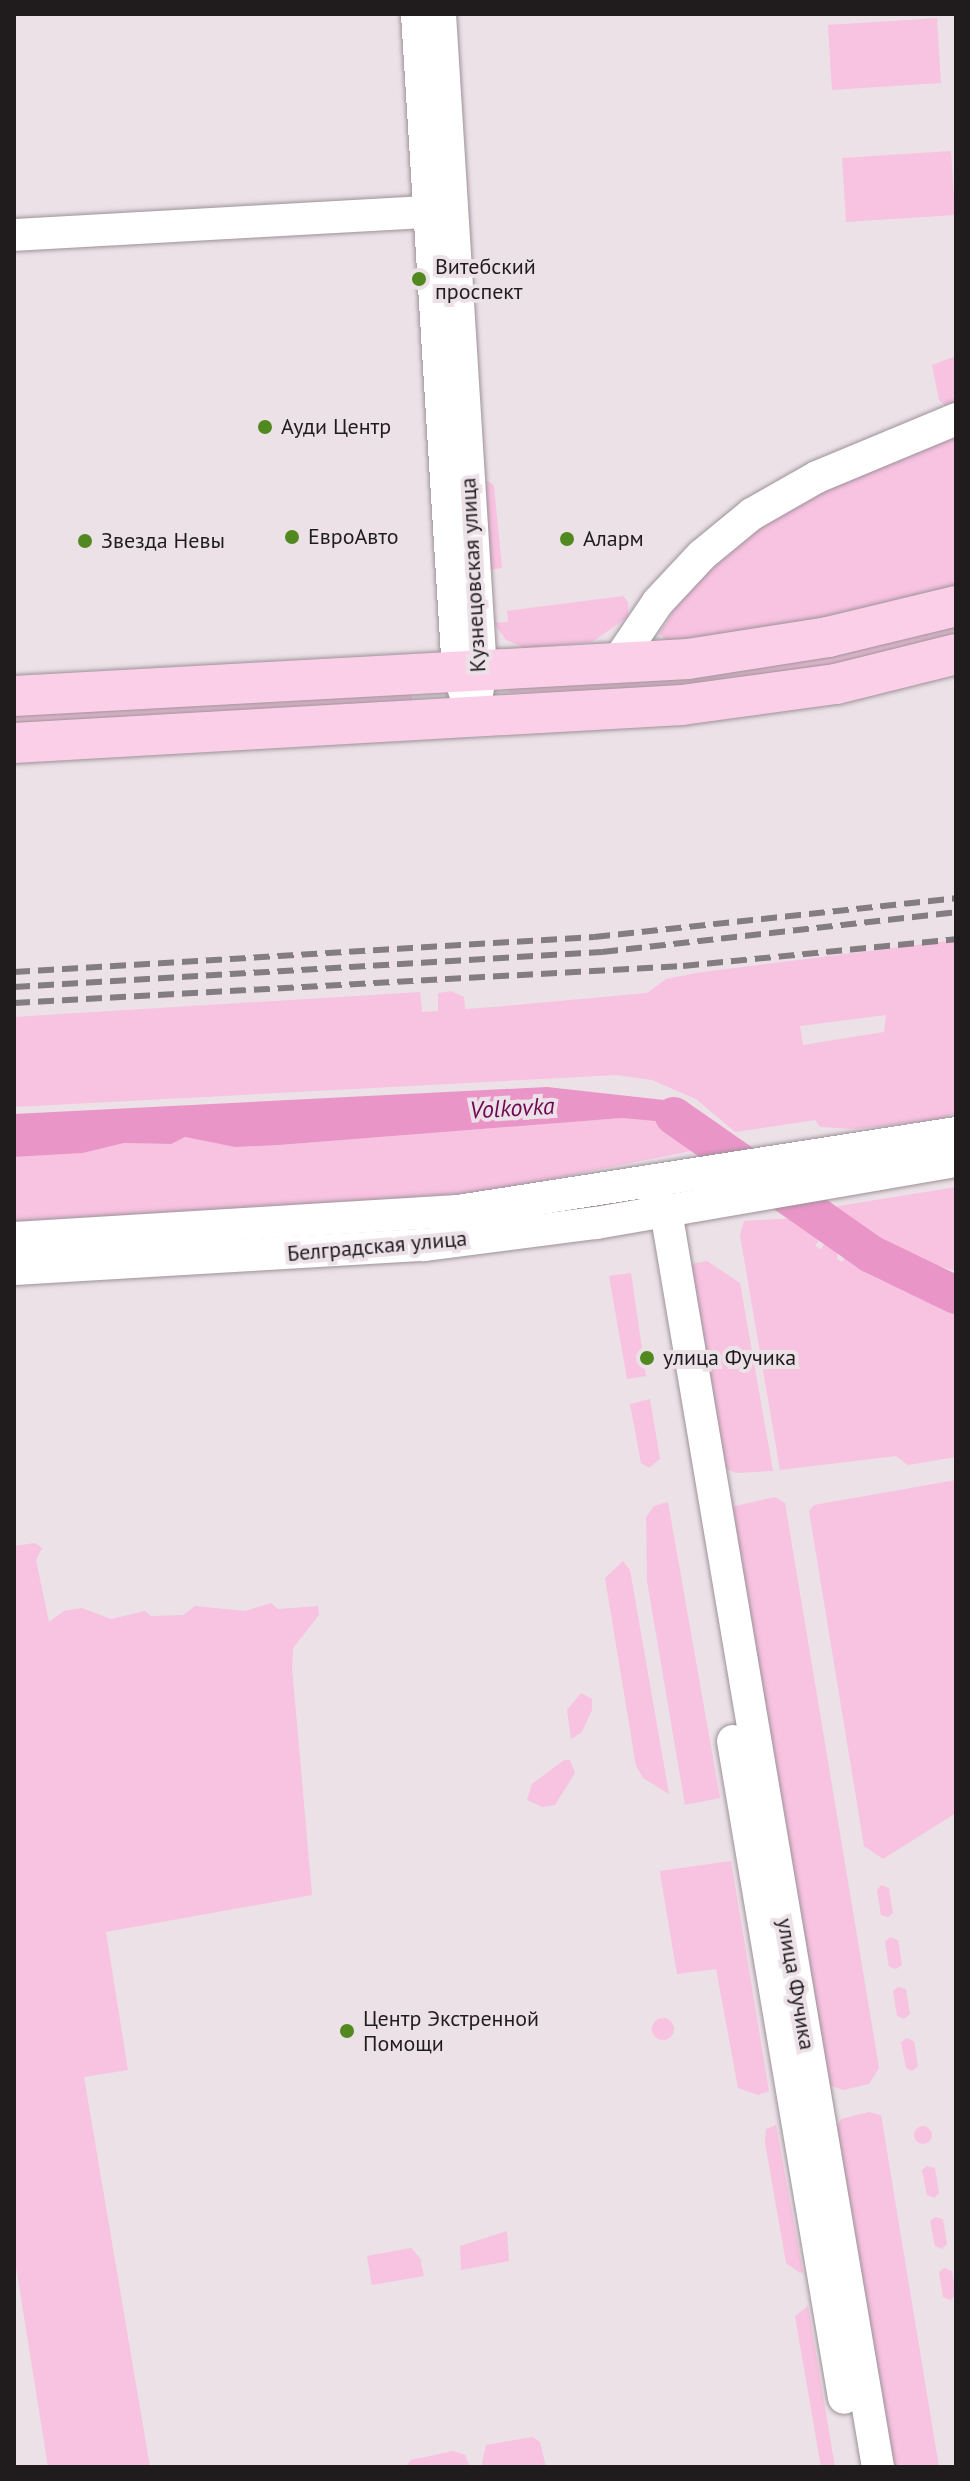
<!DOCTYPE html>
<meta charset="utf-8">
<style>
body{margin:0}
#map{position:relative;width:970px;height:2481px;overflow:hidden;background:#ece1e7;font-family:"PT Sans",sans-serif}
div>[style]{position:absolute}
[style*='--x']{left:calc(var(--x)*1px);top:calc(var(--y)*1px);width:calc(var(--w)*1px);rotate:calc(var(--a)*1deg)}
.green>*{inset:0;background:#f8c2e1}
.round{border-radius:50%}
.water>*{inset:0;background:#ea95c8}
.river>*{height:38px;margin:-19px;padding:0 19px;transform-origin:19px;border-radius:19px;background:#ea95c8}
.roads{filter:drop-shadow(0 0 2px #9c9298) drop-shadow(0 0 2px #9c9298)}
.minor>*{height:32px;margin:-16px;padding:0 16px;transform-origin:16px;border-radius:16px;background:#fff}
.major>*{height:40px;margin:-20px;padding:0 20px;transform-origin:20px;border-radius:20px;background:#fccfe9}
.rail>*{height:6px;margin-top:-3px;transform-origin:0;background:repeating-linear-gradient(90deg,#837c80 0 16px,transparent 0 24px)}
.dots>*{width:22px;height:22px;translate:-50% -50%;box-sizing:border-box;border:4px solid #ece1e7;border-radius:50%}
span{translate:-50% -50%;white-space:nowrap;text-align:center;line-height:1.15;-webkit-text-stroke:8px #ece1e7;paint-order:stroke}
.poi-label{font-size:22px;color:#201c1e}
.left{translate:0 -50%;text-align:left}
.street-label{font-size:22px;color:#201c1e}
.water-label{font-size:24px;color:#700853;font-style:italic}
.frame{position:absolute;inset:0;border:16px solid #201c1e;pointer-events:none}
</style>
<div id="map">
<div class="green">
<div style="clip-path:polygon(937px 18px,941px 83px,832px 90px,828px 25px)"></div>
<div style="clip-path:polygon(951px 151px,955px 215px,846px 222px,842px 158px)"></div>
<div style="clip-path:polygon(956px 356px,956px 405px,947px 407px,939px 400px,932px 365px)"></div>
<div style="clip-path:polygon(956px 437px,956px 586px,782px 627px,668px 641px,659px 634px,686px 591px,751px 531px,821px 490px)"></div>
<div style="clip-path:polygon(488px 481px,494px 486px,502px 568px,487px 570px,482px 484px)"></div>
<div style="clip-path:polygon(623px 596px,628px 602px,628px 617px,592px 642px,525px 648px,506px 640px,494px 623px,508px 622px,507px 611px)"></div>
<div style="clip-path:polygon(956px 624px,956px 636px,810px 672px,694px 688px,508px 693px,510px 688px,764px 668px)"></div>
<div style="clip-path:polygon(412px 692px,412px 704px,14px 726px,14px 714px)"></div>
<div style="clip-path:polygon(evenodd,956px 940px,956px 1112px,944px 1119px,855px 1129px,820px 1127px,815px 1120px,735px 1132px,696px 1099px,652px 1080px,616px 1075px,14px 1107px,14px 1017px,420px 992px,422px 1012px,438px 1011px,438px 993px,451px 991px,464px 997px,465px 1009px,493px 1007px,647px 993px,666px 979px,696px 973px,956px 940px,886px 1015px,884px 1032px,803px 1045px,800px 1026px,886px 1015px)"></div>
<div style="clip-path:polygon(622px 1118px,666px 1122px,701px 1149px,481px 1193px,14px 1222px,14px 1157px,83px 1153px,124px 1143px,170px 1144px,185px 1137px,235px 1147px,279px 1145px)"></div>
<div style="clip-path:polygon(956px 1187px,956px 1271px,895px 1253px,826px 1208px)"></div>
<div style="clip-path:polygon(796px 1218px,822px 1236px,815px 1246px,821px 1249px,828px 1239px,838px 1245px,837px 1259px,842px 1262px,848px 1254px,912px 1294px,956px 1308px,956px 1457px,908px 1465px,896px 1456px,780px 1470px,740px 1235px,744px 1221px)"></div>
<div style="clip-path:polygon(707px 1261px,740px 1283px,773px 1471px,736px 1473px,724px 1468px,686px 1265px)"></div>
<div style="clip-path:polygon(631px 1273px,646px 1376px,627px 1379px,609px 1276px)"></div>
<div style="clip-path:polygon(650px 1399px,660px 1459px,649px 1468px,641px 1463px,630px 1404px)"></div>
<div style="clip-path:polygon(956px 1480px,956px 1813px,883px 1859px,864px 1846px,809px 1511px,814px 1505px)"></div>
<div style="clip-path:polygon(775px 1497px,785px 1503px,879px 2068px,869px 2084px,843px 2090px,829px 2085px,731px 1507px)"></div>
<div style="clip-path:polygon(668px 1502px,720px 1798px,685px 1805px,647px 1581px,646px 1517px,654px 1506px)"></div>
<div style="clip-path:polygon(35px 1543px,42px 1548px,36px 1560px,49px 1622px,64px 1611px,82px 1608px,111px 1619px,145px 1611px,151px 1616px,183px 1615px,195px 1606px,245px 1611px,271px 1603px,278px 1609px,318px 1606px,319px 1615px,293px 1648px,292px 1667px,312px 1895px,106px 1932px,128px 2070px,84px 2077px,150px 2467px,48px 2467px,14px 2254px,14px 1546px)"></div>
<div style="clip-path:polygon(623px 1561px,630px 1570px,669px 1794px,643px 1778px,636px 1766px,605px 1578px)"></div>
<div style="clip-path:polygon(581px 1693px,592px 1699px,592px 1710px,582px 1732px,571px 1739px,567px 1710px)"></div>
<div style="clip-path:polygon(564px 1760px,570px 1760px,575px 1773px,555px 1805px,542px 1807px,527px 1800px,532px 1784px)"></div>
<div style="clip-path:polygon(731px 1861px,769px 2091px,758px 2095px,738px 2088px,716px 1969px,677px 1974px,662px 1885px,660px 1871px)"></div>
<div style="clip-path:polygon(881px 1885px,889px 1888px,893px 1913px,888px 1917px,881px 1915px,877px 1890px)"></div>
<div style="clip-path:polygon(890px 1937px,898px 1940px,902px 1965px,896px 1969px,889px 1967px,885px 1942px)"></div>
<div style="clip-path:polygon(898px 1987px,906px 1989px,910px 2014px,904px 2019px,897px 2016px,893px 1991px)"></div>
<div class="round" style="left:652px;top:2018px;width:22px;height:22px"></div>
<div style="clip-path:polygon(906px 2038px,914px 2041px,918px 2066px,912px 2071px,906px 2068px,901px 2043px)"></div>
<div style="clip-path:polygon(869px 2112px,881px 2115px,939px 2467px,889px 2467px,834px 2133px,841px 2119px)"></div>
<div style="clip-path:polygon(776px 2125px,803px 2272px,800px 2273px,786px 2263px,765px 2143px,766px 2129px)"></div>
<div class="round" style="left:914px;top:2126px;width:18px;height:18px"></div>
<div style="clip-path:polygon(927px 2166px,935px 2168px,939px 2193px,934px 2198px,927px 2195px,922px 2170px)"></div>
<div style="clip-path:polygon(935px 2217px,943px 2219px,947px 2244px,942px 2249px,935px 2246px,930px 2221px)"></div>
<div style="clip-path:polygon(507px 2231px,509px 2261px,461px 2270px,460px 2246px)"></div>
<div style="clip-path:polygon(411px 2248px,420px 2258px,424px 2276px,372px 2285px,367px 2256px)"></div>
<div style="clip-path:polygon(944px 2268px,952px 2271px,956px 2295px,950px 2300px,943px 2297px,939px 2272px)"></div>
<div style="clip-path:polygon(808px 2306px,835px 2467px,821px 2467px,795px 2316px)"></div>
<div style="clip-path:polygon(532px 2437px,540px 2442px,546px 2467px,481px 2467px,486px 2445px)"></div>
<div style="clip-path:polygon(453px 2451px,465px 2455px,470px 2467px,405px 2467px,411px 2460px)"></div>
</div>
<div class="water">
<div style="clip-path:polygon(547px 1087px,664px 1100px,728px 1141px,701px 1149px,666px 1122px,622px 1118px,279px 1145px,235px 1147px,185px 1137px,171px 1144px,124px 1143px,83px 1153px,14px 1157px,14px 1114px)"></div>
</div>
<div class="river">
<div style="--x:674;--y:1116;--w:241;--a:35"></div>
<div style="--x:871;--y:1254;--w:94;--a:25.8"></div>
</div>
<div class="roads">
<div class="minor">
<div style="--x:417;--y:14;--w:659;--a:86.43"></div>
<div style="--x:458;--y:672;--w:47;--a:71.6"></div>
<div style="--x:440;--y:14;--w:658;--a:86.43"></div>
<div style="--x:481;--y:671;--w:23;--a:100"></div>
<div style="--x:14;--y:235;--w:436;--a:-3.2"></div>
<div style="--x:616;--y:664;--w:75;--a:-55.9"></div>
<div style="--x:658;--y:602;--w:64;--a:-46.9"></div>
<div style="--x:702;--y:555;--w:65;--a:-39.4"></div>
<div style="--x:752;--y:514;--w:75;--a:-29.6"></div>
<div style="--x:817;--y:477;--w:151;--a:-22.6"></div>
<div style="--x:647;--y:1182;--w:35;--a:57"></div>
<div style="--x:666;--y:1211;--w:1274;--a:80.42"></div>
<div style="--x:14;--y:1238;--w:445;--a:-3.5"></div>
<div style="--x:458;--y:1211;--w:504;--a:-8.9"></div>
<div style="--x:14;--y:1269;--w:411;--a:-3.4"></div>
<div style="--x:424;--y:1245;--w:173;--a:-7.3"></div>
<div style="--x:596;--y:1223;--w:365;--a:-9.8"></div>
<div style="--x:733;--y:1741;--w:666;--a:80.41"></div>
</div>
<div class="major">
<div style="--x:14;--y:696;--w:675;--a:-3.14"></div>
<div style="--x:688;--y:659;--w:142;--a:-8.9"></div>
<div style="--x:828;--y:637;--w:132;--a:-13.6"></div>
<div style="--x:14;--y:743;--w:669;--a:-3.26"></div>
<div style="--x:682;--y:705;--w:155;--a:-7.8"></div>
<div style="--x:836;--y:684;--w:124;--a:-14"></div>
</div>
</div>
<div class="rail">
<div style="--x:14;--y:972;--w:581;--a:-3.45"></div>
<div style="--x:594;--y:937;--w:364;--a:-6.1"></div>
<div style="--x:14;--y:987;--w:589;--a:-3.41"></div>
<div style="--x:602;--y:952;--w:356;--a:-6.4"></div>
<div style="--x:14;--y:1003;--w:670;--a:-3.17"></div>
<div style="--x:683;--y:966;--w:274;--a:-5.6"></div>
</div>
<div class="dots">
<div style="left:419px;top:279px;background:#528820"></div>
<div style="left:265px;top:427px;background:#528820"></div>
<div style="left:292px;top:537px;background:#528820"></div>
<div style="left:567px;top:539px;background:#528820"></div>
<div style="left:85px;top:541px;background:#528820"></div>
<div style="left:647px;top:1358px;background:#528820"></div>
<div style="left:347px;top:2031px;background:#528820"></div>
</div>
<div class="poi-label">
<span class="left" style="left:435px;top:279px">Витебский<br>проспект</span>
<span class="left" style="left:281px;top:427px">Ауди Центр</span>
<span class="left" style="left:308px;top:537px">ЕвроАвто</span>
<span class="left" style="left:583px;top:539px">Аларм</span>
<span class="left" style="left:101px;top:541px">Звезда Невы</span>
<span class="left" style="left:663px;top:1358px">улица Фучика</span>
<span class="left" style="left:363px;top:2031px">Центр Экстренной<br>Помощи</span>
</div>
<div class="street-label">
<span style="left:473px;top:575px;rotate:-93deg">Кузнецовская улица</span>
<span style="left:377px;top:1246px;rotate:-5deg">Белградская улица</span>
<span style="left:796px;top:1984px;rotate:80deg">улица Фучика</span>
</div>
<div class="water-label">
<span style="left:512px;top:1108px;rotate:-3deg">Volkovka</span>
</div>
<div class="frame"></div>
</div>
